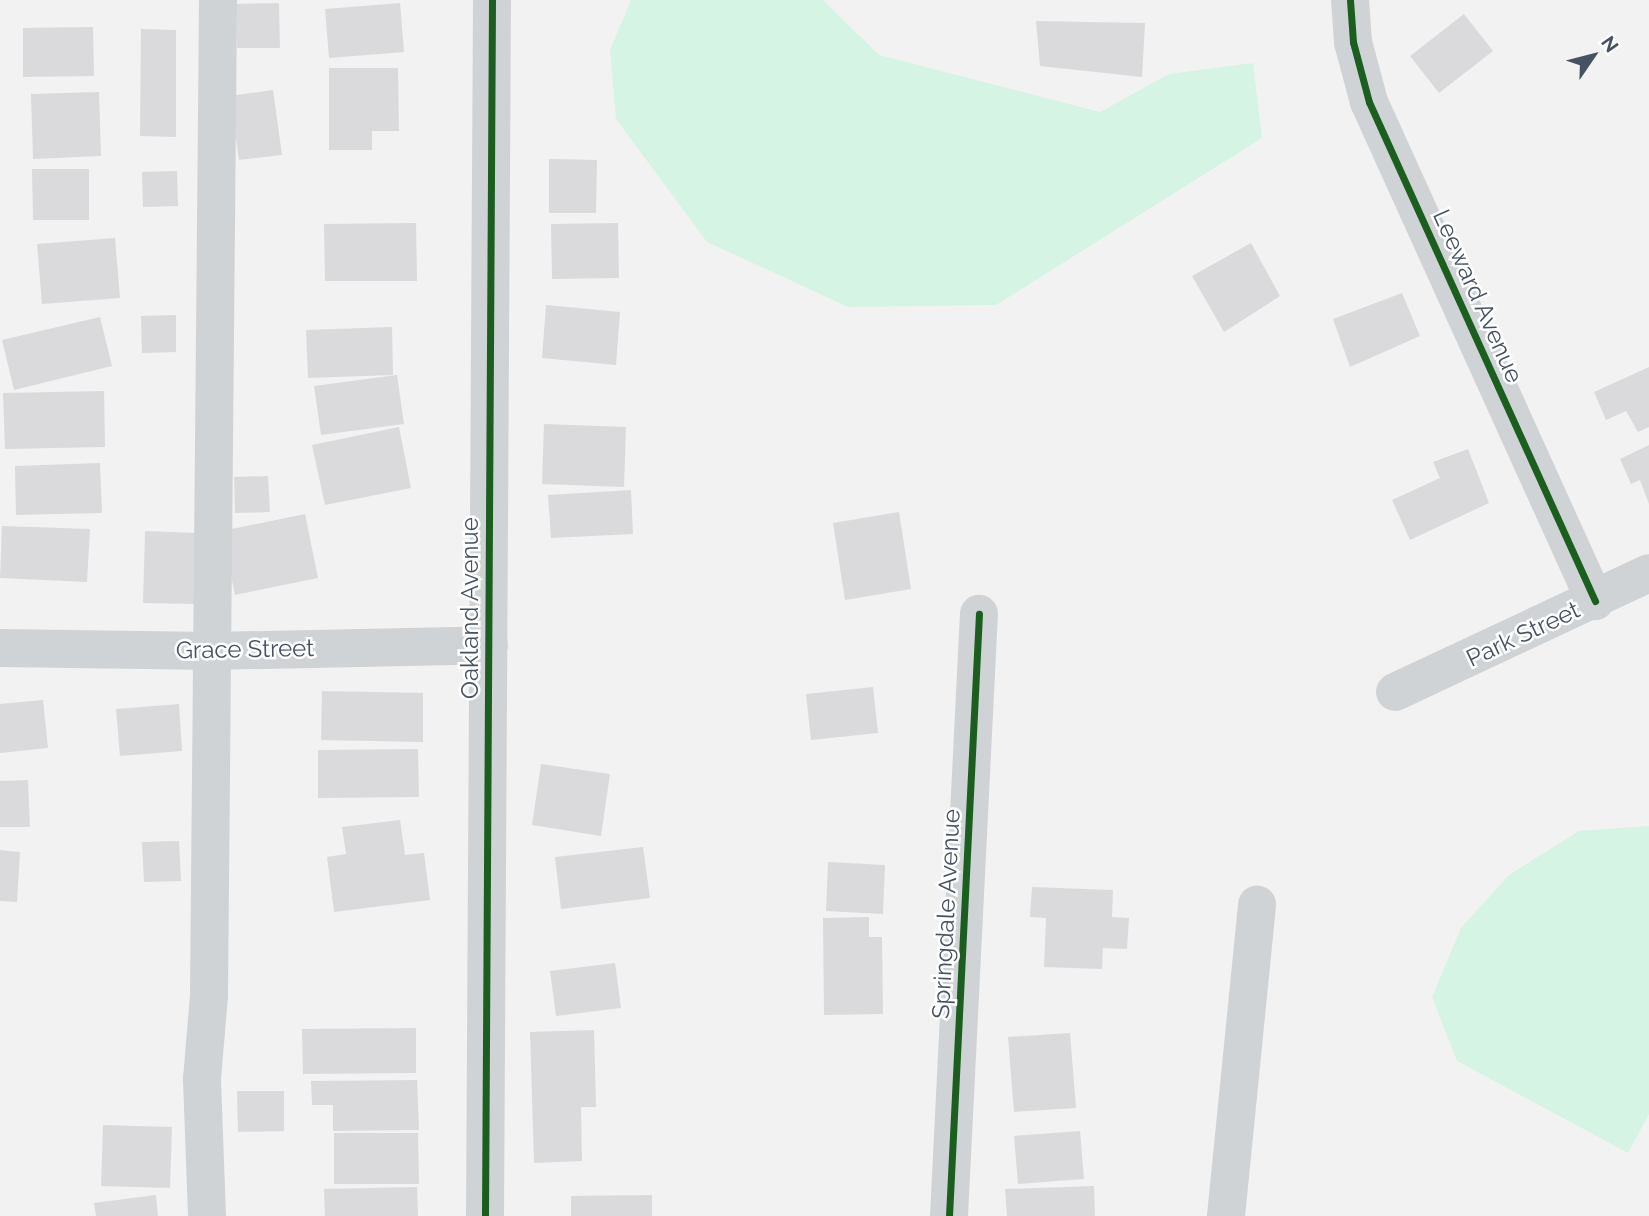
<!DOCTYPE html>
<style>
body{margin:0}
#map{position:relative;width:1649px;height:1216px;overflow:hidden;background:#f3f2f2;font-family:Raleway,sans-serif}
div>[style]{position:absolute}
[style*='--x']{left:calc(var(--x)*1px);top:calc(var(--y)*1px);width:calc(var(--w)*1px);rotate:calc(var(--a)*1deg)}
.green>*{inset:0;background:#d5f4e3}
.building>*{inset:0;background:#dadadc}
.minor>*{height:38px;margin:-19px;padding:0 19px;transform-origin:19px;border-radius:19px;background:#d0d3d5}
.cycleway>*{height:7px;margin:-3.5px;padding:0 3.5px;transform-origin:3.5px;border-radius:3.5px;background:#1b5e20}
span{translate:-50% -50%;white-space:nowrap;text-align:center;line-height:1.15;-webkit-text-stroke:5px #fff;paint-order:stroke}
.street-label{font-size:24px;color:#465261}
.north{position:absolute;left:1558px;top:21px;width:70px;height:70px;-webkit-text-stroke:5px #fff;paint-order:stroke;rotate:55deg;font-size:19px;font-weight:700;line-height:28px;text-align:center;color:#465261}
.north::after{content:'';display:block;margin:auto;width:24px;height:32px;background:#465261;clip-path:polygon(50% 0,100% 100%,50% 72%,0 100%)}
</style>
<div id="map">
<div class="green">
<div style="clip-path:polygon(631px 0,823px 0,879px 55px,1100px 112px,1169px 74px,1253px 63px,1262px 138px,996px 305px,848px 307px,707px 242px,616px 119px,610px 50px)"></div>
<div style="clip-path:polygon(1649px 826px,1649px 1114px,1628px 1153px,1457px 1061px,1432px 997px,1461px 928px,1509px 875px,1579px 831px)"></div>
</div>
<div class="building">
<div style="clip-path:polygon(279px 3px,280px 48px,237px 48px,236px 4px)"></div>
<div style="clip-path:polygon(400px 3px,404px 52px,329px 58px,325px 9px)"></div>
<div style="clip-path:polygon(1464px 14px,1493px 51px,1439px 93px,1410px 56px)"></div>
<div style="clip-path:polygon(1036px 21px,1145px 23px,1142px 77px,1040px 66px)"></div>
<div style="clip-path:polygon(93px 27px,94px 76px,23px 77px,23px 28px)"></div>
<div style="clip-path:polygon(141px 29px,176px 30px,176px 137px,140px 136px)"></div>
<div style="clip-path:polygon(329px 68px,398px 68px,399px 131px,372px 131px,372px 150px,329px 150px)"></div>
<div style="clip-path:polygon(273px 90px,282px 155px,239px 160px,230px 96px)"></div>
<div style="clip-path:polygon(99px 92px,101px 156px,33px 159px,31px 94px)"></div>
<div style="clip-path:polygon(549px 159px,597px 160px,596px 213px,549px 213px)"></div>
<div style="clip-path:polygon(32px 169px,89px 169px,89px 220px,33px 220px)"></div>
<div style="clip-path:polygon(177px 171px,178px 206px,143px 207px,142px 172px)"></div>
<div style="clip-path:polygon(416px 223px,417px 281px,325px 281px,324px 224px)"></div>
<div style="clip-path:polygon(618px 223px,619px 278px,552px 279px,551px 224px)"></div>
<div style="clip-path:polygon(115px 238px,120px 298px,42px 304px,37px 244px)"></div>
<div style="clip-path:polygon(1251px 243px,1280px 296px,1224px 332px,1192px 276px)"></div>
<div style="clip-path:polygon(1402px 293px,1420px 336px,1350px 367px,1333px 319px)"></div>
<div style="clip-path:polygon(546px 305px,620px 312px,616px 365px,542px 358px)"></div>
<div style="clip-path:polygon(176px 315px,176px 352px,142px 353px,141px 316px)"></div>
<div style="clip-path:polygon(100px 317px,112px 366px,14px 390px,2px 340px)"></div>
<div style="clip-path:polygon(392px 327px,393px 375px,308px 378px,306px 330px)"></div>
<div style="clip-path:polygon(1649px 367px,1649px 427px,1638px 432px,1626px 411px,1606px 420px,1594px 392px)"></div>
<div style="clip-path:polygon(397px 375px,404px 424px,321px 435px,314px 386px)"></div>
<div style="clip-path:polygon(104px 391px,105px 447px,5px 449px,3px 393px)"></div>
<div style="clip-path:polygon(544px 424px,626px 427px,624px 487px,542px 484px)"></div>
<div style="clip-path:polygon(399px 427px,411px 488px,325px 505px,312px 445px)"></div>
<div style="clip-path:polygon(1649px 445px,1649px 504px,1640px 480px,1631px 484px,1620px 459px)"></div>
<div style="clip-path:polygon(1468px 449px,1489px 503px,1410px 540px,1392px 500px,1440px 478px,1433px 462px)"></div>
<div style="clip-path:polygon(100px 463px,102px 513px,16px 515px,15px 466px)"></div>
<div style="clip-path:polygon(268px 476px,270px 512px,235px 513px,234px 477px)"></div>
<div style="clip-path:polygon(631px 490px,633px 534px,551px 538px,548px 495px)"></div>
<div style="clip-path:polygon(899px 512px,911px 589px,845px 600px,833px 523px)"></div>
<div style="clip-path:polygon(305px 514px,318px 578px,235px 595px,222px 531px)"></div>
<div style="clip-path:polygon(2px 526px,90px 529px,87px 582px,0 578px)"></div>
<div style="clip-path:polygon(145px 531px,195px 533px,194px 604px,143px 603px)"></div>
<div style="clip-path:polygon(873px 687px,878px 733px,811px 740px,806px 694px)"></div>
<div style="clip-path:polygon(322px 691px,423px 693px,423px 742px,321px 740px)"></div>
<div style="clip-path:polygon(43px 700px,48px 748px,0 753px,0 704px)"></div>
<div style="clip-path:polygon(179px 704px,182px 751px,120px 756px,116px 709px)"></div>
<div style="clip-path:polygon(418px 749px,419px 797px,318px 798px,318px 750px)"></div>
<div style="clip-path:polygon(541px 764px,610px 774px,601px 836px,532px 825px)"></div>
<div style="clip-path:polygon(28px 780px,30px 827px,0 827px,0 781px)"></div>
<div style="clip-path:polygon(400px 820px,405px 855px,424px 853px,430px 900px,334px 912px,327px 857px,346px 854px,342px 827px)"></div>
<div style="clip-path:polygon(179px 841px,181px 881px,144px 882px,142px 842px)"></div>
<div style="clip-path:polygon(643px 847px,650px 898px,561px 909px,555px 857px)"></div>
<div style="clip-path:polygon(0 850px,20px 852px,17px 902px,0 901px)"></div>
<div style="clip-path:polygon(828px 862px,885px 865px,883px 914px,826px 911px)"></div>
<div style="clip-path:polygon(1032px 887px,1113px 890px,1112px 917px,1129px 918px,1127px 949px,1103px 948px,1102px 969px,1044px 967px,1046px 918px,1030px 917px)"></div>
<div style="clip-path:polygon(869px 917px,869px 937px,882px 937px,883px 1014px,824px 1015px,823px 918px)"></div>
<div style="clip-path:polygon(615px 963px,621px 1008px,556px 1016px,550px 971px)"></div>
<div style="clip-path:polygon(416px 1028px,416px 1073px,303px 1074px,302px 1029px)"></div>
<div style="clip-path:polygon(594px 1030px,596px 1107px,581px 1107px,582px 1161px,534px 1163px,530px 1032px)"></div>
<div style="clip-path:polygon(1070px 1033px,1076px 1108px,1014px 1112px,1008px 1037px)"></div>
<div style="clip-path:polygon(417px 1080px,419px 1130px,333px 1131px,333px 1105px,312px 1105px,311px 1081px)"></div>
<div style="clip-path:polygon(237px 1091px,284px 1091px,284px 1131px,238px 1132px)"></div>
<div style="clip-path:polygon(103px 1125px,172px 1127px,170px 1188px,101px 1186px)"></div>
<div style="clip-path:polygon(1080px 1131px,1084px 1179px,1018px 1184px,1014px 1136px)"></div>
<div style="clip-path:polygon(334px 1133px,418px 1133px,419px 1184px,334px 1184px)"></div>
<div style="clip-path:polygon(1094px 1186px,1095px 1216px,1007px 1216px,1005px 1189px)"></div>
<div style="clip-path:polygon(417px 1187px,418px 1216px,325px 1216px,324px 1189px)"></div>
<div style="clip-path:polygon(156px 1195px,158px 1216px,96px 1216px,94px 1203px)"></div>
<div style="clip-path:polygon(652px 1195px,652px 1216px,571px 1216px,571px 1196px)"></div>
</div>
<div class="minor">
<div style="--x:1350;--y:0;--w:42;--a:85.9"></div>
<div style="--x:1353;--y:42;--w:62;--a:75.1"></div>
<div style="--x:1369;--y:102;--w:548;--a:65.63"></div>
<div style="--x:0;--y:648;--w:213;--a:0.8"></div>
<div style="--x:213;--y:651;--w:276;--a:-1.2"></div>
<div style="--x:1395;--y:692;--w:280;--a:-25.1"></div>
<div style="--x:207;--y:1216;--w:137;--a:-92.1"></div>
<div style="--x:202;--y:1079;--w:84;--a:-85.2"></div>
<div style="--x:209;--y:995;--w:995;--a:-89.48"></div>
<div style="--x:485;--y:1216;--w:1216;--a:-89.67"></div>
<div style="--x:949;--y:1216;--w:603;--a:-87.15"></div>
<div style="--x:1226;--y:1216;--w:313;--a:-84.3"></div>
</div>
<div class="cycleway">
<div style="--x:1350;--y:0;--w:42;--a:85.9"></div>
<div style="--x:1353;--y:42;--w:62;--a:75.1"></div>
<div style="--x:1369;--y:102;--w:548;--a:65.63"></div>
<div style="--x:485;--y:1216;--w:1216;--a:-89.67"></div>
<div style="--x:949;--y:1216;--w:603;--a:-87.15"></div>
</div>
<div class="street-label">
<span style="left:1478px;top:296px;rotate:66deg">Leeward Avenue</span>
<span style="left:470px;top:608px;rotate:-90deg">Oakland Avenue</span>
<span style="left:1523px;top:634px;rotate:-25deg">Park Street</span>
<span style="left:245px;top:649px;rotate:-1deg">Grace Street</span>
<span style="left:946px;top:914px;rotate:-87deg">Springdale Avenue</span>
</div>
<div class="north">N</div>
</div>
